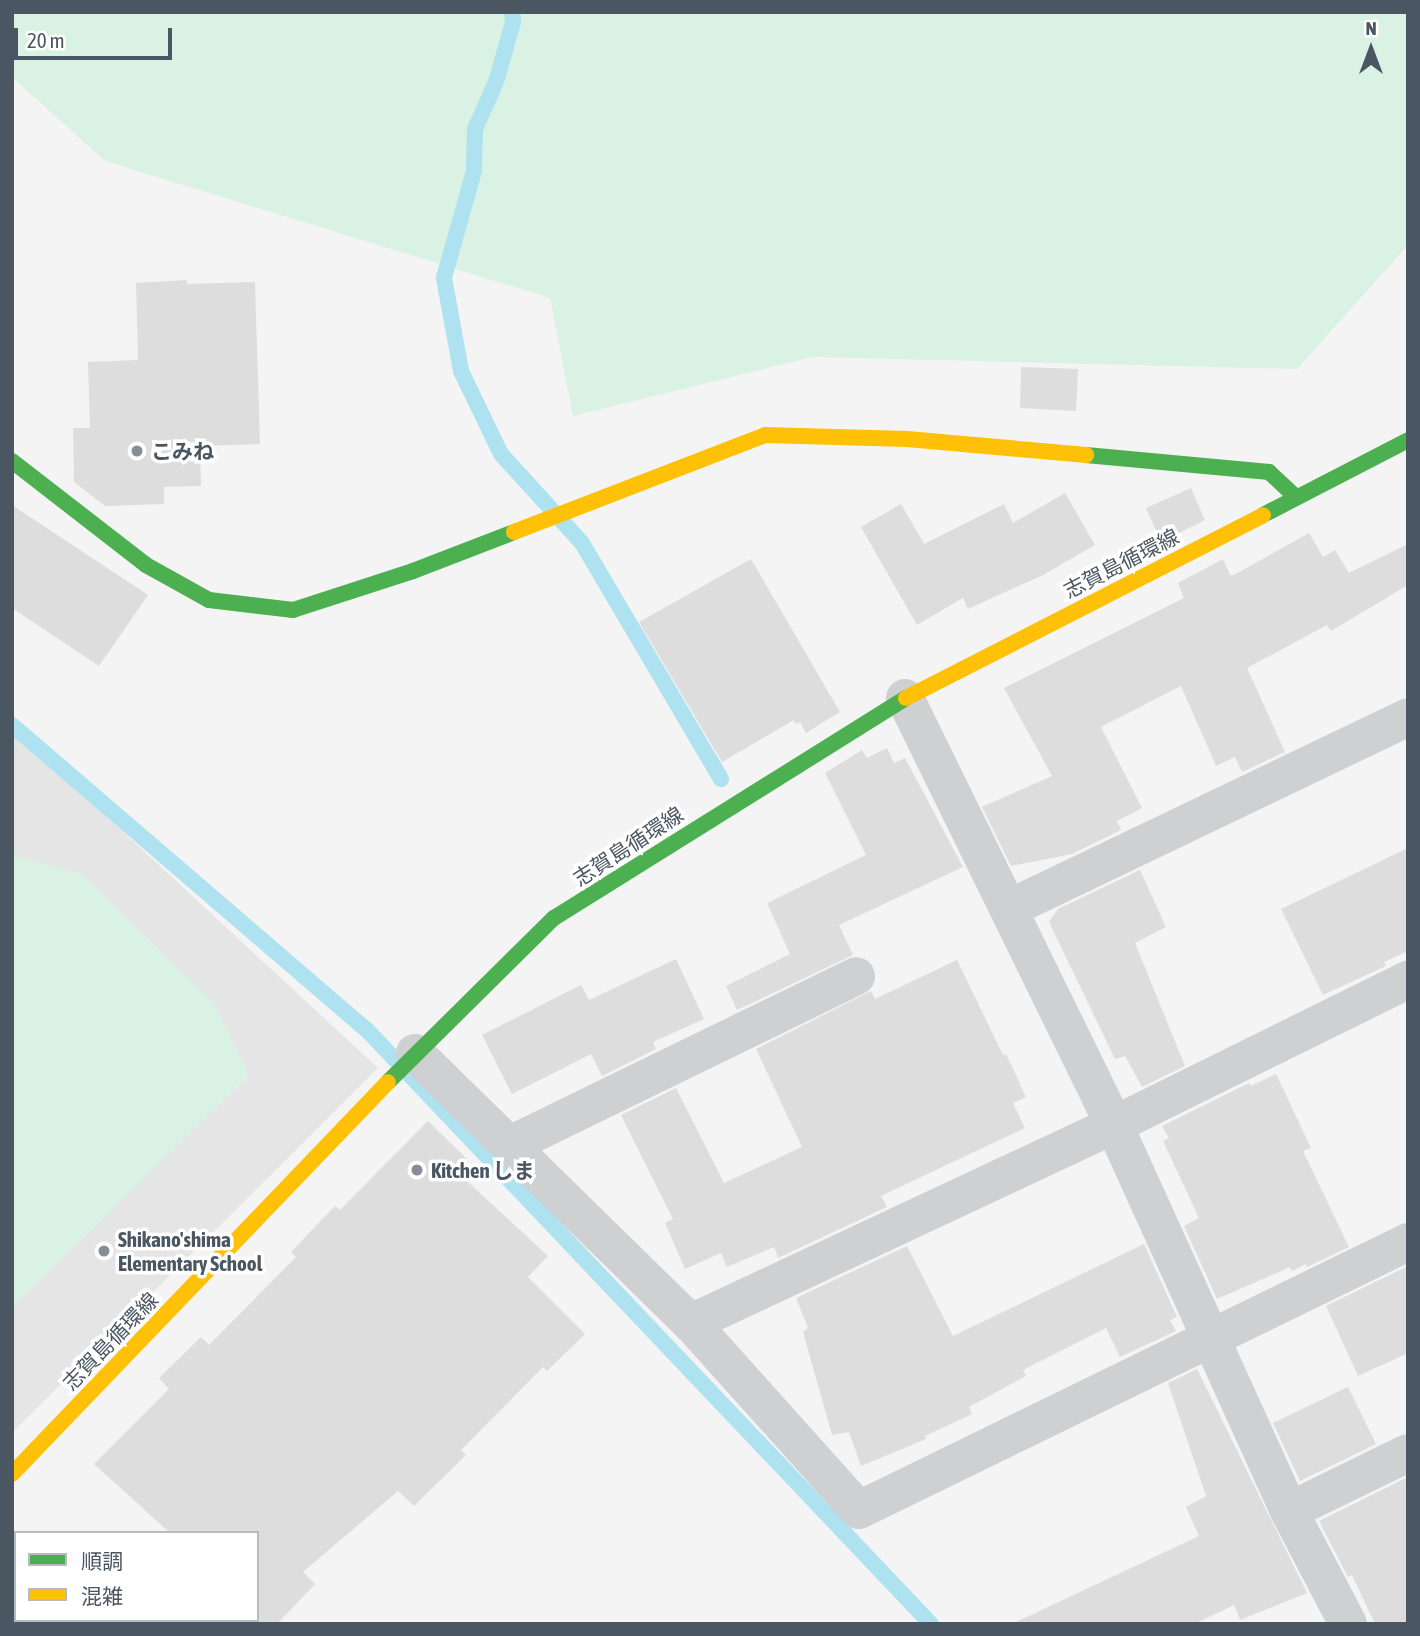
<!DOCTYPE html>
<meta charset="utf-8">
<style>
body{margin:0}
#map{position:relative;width:1420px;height:1636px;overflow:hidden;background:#f4f4f4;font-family:"Asap Condensed","Noto Sans JP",sans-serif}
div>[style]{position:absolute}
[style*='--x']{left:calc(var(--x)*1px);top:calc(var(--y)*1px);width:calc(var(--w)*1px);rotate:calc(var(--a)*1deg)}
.education>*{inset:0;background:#e6e5e6}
.green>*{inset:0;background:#d9f2e3}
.stream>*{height:16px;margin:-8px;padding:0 8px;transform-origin:8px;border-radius:8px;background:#aee2f0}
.building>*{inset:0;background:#ddddde}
.street>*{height:38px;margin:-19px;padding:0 19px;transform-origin:19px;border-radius:19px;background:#ced0d2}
.fast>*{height:16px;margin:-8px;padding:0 8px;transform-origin:8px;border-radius:8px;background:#4caf50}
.slow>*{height:16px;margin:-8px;padding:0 8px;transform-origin:8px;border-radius:8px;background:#ffc107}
.dots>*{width:19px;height:19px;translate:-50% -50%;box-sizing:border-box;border:4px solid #fff;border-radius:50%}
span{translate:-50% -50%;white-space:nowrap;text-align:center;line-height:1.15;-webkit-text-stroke:7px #fff;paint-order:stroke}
.poi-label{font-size:21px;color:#4a5661;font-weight:700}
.left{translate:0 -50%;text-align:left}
.street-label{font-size:21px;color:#4a5661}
.frame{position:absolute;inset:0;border:14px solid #4a5661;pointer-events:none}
.legend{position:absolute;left:14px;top:1531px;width:245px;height:91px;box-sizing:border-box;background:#fff;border:2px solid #b7bbc0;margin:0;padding:9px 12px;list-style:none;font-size:21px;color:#4a5661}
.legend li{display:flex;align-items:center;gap:14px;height:35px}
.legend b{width:35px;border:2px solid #b7bbc0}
.north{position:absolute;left:1336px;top:14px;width:70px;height:70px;-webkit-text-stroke:5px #fff;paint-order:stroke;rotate:0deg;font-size:19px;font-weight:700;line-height:28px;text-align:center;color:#4a5661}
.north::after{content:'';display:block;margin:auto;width:24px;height:32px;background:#4a5661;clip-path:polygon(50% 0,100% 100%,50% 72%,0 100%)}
.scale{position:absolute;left:14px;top:28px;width:158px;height:32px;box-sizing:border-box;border:4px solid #4a5661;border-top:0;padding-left:9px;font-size:21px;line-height:24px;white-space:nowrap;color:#4a5661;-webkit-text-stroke:5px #fff;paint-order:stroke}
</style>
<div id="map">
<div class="education">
<div style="clip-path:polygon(12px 729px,378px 1068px,12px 1433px)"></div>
</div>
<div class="green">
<div style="clip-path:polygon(12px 12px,1408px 12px,1408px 245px,1297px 369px,813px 357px,573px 416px,550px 298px,105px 161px,12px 77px)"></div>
<div style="clip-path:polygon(12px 855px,82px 874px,213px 1002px,249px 1076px,12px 1308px)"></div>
</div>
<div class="stream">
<div style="--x:512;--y:12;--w:10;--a:84"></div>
<div style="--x:513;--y:22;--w:62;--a:105.8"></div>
<div style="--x:496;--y:82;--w:51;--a:114.1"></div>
<div style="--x:475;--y:129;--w:42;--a:91.4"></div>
<div style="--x:474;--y:171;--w:111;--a:105.7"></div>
<div style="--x:444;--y:278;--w:95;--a:79.6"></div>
<div style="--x:461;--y:371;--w:92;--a:64.3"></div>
<div style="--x:501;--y:454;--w:120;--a:47.7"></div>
<div style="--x:582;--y:543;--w:274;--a:59.5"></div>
<div style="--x:12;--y:725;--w:468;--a:40.7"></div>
<div style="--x:367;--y:1030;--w:819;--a:46.48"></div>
</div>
<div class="building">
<div style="clip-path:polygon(187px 280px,187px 284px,255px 282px,260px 444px,200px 446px,201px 486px,164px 487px,164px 504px,105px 506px,74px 482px,73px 428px,90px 428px,88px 362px,138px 360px,136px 283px)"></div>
<div style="clip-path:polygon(1021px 367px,1078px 369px,1076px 411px,1020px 408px)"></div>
<div style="clip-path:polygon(1191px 488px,1205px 520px,1161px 542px,1146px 508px)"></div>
<div style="clip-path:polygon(1065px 493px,1095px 545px,1043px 575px,968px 609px,963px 598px,917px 625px,861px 527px,901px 504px,924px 544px,1004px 504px,1013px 523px)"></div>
<div style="clip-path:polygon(12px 505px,148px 595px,99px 666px,12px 608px)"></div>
<div style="clip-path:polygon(1309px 533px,1323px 557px,1335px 550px,1349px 573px,1408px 544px,1408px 585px,1331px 631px,1327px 625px,1247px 668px,1285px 752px,1242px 772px,1235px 757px,1216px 766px,1181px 686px,1101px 727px,1142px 808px,1117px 821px,1121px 830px,1072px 854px,1011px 866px,982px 807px,1052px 776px,1004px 688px,1184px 598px,1178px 583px,1223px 559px,1230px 575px,1234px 575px)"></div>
<div style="clip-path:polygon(751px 559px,840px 712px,806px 733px,800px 722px,796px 724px,794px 720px,722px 762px,639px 622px)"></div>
<div style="clip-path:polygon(887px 748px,894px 763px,905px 758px,963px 867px,839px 925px,853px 955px,737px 1010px,726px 986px,790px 954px,767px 903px,866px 855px,825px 773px,862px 750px,867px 758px)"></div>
<div style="clip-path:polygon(1408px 848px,1408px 951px,1384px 962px,1386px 966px,1323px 995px,1281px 909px)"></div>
<div style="clip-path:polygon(1140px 870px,1166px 927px,1135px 943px,1185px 1066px,1142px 1087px,1125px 1056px,1115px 1059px,1049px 922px,1058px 909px)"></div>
<div style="clip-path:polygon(676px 959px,704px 1019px,653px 1042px,656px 1049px,602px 1076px,591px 1054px,512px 1094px,482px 1035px,581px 985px,589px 1000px)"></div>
<div style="clip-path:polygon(957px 960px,1003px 1055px,1006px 1054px,1026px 1097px,1013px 1103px,1025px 1128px,881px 1196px,887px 1207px,778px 1258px,774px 1247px,727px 1267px,721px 1253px,685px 1269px,665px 1223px,673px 1219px,621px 1115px,676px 1088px,724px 1183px,802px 1147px,756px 1049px,871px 991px,875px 999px)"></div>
<div style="clip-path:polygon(1276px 1074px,1311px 1148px,1303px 1151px,1349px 1247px,1307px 1267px,1306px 1264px,1292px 1271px,1290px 1267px,1217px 1299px,1184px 1226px,1199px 1218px,1163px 1141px,1169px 1138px,1162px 1126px,1249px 1083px,1251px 1086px)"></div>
<div style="clip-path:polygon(428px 1121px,466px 1158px,455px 1170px,548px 1256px,528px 1277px,585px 1334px,547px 1371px,543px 1367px,461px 1450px,466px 1455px,414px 1506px,398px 1491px,303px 1572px,315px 1584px,277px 1624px,257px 1624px,257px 1533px,170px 1533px,94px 1464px,169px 1389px,159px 1378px,201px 1337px,209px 1345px,296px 1257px,291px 1252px,335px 1206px,340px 1210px)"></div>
<div style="clip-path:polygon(1144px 1244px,1177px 1317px,1170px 1320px,1176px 1331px,1120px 1357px,1106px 1328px,1023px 1370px,1026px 1376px,969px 1407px,972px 1414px,925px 1436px,926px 1439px,861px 1466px,849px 1432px,832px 1435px,803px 1332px,808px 1328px,796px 1298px,907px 1246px,953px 1336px)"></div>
<div style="clip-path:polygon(1408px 1266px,1408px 1353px,1358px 1376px,1326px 1306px)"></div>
<div style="clip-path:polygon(1197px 1369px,1307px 1593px,1240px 1620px,1234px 1605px,1194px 1624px,1012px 1624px,1199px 1536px,1186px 1507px,1206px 1496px,1168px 1383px)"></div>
<div style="clip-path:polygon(1348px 1387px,1376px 1444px,1300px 1481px,1273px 1423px)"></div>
<div style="clip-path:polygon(1408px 1477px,1408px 1624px,1375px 1624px,1352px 1575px,1348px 1577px,1319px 1521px)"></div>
</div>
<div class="street">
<div style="--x:905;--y:698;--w:475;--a:63.9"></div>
<div style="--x:1114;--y:1125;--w:424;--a:65.6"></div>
<div style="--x:1289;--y:1511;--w:127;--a:62.4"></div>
<div style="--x:1010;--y:908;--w:441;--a:-25.6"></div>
<div style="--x:415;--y:1053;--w:386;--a:44.4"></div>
<div style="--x:691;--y:1323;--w:251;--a:48.1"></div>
<div style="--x:859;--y:1510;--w:611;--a:-26.02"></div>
<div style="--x:510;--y:1145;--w:385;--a:-26"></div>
<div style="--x:691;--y:1323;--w:467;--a:-25.1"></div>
<div style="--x:1114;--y:1125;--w:328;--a:-26.3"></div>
<div style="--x:1289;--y:1511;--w:132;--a:-26"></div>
</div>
<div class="fast">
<div style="--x:1086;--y:455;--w:184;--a:5.3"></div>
<div style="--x:1269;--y:472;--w:35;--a:43"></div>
<div style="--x:12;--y:461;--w:170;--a:37.8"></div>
<div style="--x:146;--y:565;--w:72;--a:29.1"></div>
<div style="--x:209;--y:600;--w:85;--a:6.8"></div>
<div style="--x:293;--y:610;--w:126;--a:-18"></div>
<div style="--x:413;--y:571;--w:108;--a:-21.1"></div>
<div style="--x:1263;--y:515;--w:163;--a:-27.3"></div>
<div style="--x:388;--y:1082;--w:233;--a:-44.7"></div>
<div style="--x:554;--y:918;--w:415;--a:-32"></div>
</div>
<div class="slow">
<div style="--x:514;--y:532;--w:269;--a:-21.1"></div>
<div style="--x:765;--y:435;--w:142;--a:1.6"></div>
<div style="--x:907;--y:439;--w:180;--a:5.1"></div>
<div style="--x:906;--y:698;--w:401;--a:-27.1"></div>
<div style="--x:12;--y:1474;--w:543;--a:-46.19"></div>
</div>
<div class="dots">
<div style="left:137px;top:451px;background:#868d94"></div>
<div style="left:417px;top:1170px;background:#868d94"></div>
<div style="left:104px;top:1251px;background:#868d94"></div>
</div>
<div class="poi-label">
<span class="left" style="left:151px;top:451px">こみね</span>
<span class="left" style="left:431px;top:1170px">Kitchen しま</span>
<span class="left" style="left:118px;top:1251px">Shikano'shima<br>Elementary School</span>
</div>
<div class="street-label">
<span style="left:1121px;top:563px;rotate:-27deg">志賀島循環線</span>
<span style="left:628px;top:846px;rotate:-33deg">志賀島循環線</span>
<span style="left:110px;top:1341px;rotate:-46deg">志賀島循環線</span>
</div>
<div class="frame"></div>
<ul class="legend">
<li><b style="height:9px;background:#4caf50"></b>順調</li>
<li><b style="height:9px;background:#ffc107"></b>混雑</li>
</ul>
<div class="north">N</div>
<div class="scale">20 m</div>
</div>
